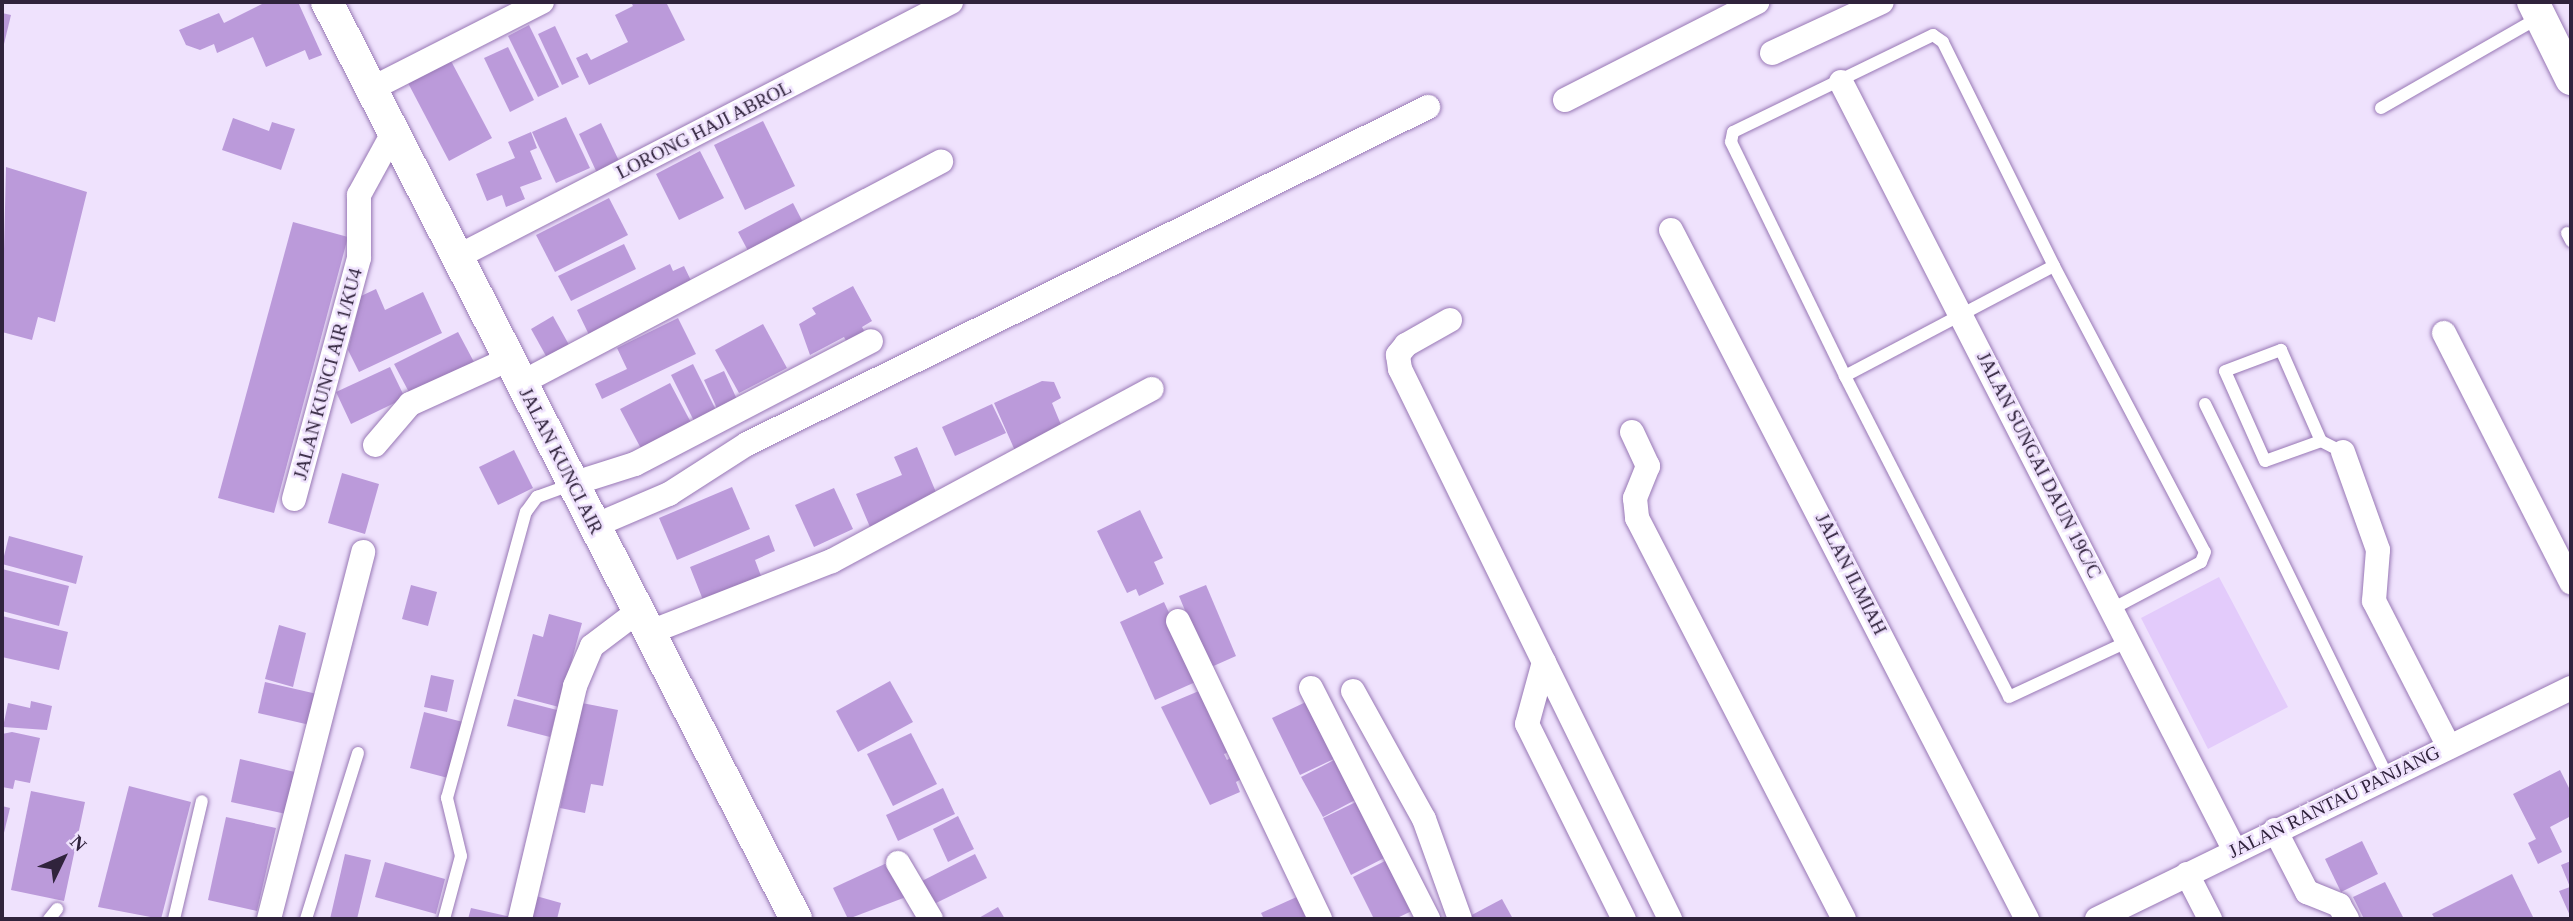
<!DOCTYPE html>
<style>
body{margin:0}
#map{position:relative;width:2573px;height:921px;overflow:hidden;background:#efe2fd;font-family:"Times New Roman",serif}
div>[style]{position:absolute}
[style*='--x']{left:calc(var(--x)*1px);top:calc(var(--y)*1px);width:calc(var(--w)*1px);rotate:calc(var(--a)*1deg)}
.green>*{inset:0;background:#e3cbfb}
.building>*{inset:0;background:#bb9ada}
.roads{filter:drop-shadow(0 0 2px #9878b5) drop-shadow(0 0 2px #9878b5)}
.service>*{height:12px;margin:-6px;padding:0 6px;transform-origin:6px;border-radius:6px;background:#fff}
.minor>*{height:24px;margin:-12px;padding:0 12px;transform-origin:12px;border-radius:12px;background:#fff}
.tertiary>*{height:32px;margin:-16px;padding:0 16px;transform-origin:16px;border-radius:16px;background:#fff}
span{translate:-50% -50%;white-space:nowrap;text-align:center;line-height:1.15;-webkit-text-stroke:5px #efe2fd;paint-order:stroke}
.street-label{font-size:19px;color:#30233c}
.frame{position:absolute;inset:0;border:4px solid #30233c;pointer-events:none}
.north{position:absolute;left:28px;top:823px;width:70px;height:70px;-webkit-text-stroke:5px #efe2fd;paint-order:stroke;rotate:46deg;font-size:19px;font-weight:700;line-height:28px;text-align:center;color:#30233c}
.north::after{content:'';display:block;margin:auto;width:24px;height:32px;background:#30233c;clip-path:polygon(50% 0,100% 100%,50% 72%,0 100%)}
</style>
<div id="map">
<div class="green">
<div style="clip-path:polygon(2219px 577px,2288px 707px,2208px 749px,2141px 618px)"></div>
</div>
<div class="building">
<div style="clip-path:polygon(266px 2px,298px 2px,322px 55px,309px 60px,305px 50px,266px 67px,253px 37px,217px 53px,214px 44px,200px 50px,186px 45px,179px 30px,219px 13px,224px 23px)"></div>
<div style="clip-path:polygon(631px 2px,666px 2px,685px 40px,589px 85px,576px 58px,587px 53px,591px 60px,628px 42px,615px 15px,633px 6px)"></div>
<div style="clip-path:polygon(2px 13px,11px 15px,4px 44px,2px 43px)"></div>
<div style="clip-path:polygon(529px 25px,559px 87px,538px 97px,508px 36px)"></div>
<div style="clip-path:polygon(555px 26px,579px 77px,562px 85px,538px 34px)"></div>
<div style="clip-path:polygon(508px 47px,534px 100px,510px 112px,484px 58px)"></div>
<div style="clip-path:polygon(451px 61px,492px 138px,449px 161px,408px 83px)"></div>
<div style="clip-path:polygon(566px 117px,590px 168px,556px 183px,532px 132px)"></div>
<div style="clip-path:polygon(233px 118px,269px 131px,272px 122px,295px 129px,281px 170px,222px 150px)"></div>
<div style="clip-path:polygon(763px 121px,795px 186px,745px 210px,714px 145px)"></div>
<div style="clip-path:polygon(601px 123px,620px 163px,597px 173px,579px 134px)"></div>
<div style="clip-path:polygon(531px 132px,537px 148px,530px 151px,542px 179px,520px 187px,525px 199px,506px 207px,502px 195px,487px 201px,476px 174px,515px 158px,508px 142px)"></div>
<div style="clip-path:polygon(700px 151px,724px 198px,679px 220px,656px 174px)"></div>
<div style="clip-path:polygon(6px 167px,87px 192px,55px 322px,38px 317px,32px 340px,2px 332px)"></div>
<div style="clip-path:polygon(609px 198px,628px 235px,555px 272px,536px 235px)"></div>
<div style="clip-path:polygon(793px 203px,808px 232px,753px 260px,738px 232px)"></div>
<div style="clip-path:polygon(293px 222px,348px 237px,274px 513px,218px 498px)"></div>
<div style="clip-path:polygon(624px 244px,636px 269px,571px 301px,558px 276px)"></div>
<div style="clip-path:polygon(670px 264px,673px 271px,684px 266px,695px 289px,592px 341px,577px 310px)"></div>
<div style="clip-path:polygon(853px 286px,872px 321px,862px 327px,866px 334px,848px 344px,844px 337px,810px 355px,799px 324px,816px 314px,812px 308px)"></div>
<div style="clip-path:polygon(376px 289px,385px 310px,423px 292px,442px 333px,359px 372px,348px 350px,361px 296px)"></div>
<div style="clip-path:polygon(553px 316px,573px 352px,551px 365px,531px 329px)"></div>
<div style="clip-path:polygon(678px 318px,696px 354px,602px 399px,595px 384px,627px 369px,617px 348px)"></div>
<div style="clip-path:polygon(763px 324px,787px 368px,739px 393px,715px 350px)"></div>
<div style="clip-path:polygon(458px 332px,474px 362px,410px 394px,394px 364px)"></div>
<div style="clip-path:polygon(693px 364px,720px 418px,698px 429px,671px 375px)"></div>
<div style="clip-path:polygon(390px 367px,405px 398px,351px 424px,336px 392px)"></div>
<div style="clip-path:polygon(724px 371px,740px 406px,720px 415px,704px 380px)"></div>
<div style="clip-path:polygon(1042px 381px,1054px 382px,1061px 398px,1052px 403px,1064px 432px,1016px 453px,994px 403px)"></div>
<div style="clip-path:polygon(670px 383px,695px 430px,645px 456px,620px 409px)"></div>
<div style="clip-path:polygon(992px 404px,1006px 433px,955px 456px,942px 427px)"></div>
<div style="clip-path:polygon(917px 447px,938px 497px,870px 527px,856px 494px,902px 475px,894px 457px)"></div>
<div style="clip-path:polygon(514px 450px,533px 488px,498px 505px,479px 467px)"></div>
<div style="clip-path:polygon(342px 473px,379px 484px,365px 534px,328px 523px)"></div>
<div style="clip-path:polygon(732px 487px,750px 529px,677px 560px,659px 518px)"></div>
<div style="clip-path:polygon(834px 488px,853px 529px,814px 547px,795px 505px)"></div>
<div style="clip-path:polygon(1140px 510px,1163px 558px,1154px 562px,1164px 584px,1139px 596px,1136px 589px,1127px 593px,1097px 531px)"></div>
<div style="clip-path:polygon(769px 535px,775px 551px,755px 560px,761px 576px,703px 600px,690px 567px)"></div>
<div style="clip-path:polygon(9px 536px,83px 556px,76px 584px,2px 564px)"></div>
<div style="clip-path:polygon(2px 569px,69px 586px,59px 626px,2px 611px)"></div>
<div style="clip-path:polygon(411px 585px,437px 592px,428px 626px,402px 619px)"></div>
<div style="clip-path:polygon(1206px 585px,1236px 656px,1209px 668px,1179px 596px)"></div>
<div style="clip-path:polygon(1164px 602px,1200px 680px,1155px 700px,1120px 622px)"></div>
<div style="clip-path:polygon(549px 614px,582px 623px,559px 707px,517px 696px,533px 634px,543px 637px)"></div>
<div style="clip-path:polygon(2px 616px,68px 632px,59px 670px,2px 657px)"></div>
<div style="clip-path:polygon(279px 625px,306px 633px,293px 687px,265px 679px)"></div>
<div style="clip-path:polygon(431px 675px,454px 680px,447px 712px,424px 707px)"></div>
<div style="clip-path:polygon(890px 681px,913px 722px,858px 752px,836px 711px)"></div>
<div style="clip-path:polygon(265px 682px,317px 694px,310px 725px,258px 713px)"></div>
<div style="clip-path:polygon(1206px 688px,1232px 751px,1224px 754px,1227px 760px,1234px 756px,1243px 778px,1236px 782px,1240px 792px,1210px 805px,1161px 707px)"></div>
<div style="clip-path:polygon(514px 699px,557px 710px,550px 737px,507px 726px)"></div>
<div style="clip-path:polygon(31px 701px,52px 706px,47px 730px,3px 727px,8px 703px,30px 708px)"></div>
<div style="clip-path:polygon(1308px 701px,1336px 758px,1300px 775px,1272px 718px)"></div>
<div style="clip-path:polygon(582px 703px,618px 710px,603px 786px,591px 784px,585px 813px,560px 808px)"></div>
<div style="clip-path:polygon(424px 712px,463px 722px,448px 778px,410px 768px)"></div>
<div style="clip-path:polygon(12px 732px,40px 738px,30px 783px,15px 780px,13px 789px,2px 787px,2px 734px)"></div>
<div style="clip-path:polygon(911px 733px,937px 784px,893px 806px,867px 754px)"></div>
<div style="clip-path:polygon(1338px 758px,1359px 798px,1323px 817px,1301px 777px)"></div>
<div style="clip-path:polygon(240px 759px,295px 772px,286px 814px,231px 802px)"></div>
<div style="clip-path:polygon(2560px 770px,2571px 792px,2571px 816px,2550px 827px,2562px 852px,2538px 864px,2528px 843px,2536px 839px,2513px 794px)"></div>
<div style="clip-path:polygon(129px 786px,191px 802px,161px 919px,98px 907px)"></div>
<div style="clip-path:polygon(943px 788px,955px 814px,898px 841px,886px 815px)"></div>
<div style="clip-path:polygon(31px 791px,85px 802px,64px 901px,11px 890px)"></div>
<div style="clip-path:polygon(1362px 799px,1390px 855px,1351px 875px,1323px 818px)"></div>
<div style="clip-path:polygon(2px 806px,10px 808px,3px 837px,2px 837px)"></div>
<div style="clip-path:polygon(958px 816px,974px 849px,948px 862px,933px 829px)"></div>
<div style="clip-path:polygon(226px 817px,276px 828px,257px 911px,208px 900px)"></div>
<div style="clip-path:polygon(2362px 841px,2378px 874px,2341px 892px,2325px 859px)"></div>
<div style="clip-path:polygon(345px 854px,371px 860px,357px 919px,330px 919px)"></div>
<div style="clip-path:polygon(975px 854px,987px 878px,930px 906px,918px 883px)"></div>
<div style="clip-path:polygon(1393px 857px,1418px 908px,1395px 919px,1374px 919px,1353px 877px)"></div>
<div style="clip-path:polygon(2571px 861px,2571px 918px,2559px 891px,2570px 887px,2561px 865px)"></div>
<div style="clip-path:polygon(385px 862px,445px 879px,436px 914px,375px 897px)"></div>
<div style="clip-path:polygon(889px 862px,906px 897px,848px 919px,833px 888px)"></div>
<div style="clip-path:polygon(2512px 874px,2534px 919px,2435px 919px,2432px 914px)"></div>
<div style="clip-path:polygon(2385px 882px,2404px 919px,2364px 919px,2353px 897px)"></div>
<div style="clip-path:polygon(529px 894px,561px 903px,557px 919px,528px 919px)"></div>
<div style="clip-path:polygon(1301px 895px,1311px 919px,1264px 919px,1261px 913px)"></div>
<div style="clip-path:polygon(1502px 899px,1513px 919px,1469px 919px,1468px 917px)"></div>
<div style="clip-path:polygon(998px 907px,1005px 919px,977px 919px)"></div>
<div style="clip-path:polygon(471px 908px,515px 918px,515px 919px,468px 919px)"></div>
</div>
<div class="roads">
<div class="service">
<div style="--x:2381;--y:108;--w:183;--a:-29.8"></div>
<div style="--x:2567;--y:233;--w:9;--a:63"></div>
<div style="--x:2054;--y:266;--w:323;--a:62.2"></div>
<div style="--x:2205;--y:552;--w:11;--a:112"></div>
<div style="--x:2201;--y:562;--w:101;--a:152.2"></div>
<div style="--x:1845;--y:376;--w:236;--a:-27.8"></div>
<div style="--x:2054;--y:266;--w:250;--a:-116.4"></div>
<div style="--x:1943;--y:42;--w:12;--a:-145"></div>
<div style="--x:1933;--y:35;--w:222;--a:154.1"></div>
<div style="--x:1733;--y:132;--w:10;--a:101"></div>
<div style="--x:1731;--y:142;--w:260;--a:64"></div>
<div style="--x:1845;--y:376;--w:360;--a:62.9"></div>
<div style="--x:2009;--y:697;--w:132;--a:-25"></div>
<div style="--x:2205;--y:404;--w:414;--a:63.9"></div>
<div style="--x:2321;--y:441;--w:59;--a:160.3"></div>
<div style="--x:2265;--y:461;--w:98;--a:-114"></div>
<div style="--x:2225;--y:371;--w:60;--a:-20.6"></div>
<div style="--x:2281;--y:350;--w:99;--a:66.3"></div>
<div style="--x:2321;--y:441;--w:25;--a:27"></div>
<div style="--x:49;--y:919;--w:13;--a:-51"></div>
<div style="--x:174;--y:919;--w:121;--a:-76.7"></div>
<div style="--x:306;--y:919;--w:174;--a:-72.6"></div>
<div style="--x:444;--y:919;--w:65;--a:-74.9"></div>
<div style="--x:461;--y:856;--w:60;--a:-103.6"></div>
<div style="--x:447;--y:798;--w:297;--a:-74.6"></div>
<div style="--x:526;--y:512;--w:19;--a:-54"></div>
<div style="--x:537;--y:497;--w:37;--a:-20"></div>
</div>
<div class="minor">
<div style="--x:1772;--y:53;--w:121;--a:-24.9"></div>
<div style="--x:1841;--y:82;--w:862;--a:62.87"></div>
<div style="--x:371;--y:89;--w:192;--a:-27"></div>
<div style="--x:1565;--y:100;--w:216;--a:-27"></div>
<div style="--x:1671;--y:230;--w:776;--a:62.68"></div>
<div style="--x:457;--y:257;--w:556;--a:-27.3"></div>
<div style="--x:1450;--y:320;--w:51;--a:150.4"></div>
<div style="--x:1406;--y:345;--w:13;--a:129"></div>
<div style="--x:1398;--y:355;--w:14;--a:82"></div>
<div style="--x:1400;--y:369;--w:613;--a:63.85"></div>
<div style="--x:2444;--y:333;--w:280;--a:63"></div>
<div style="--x:521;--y:383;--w:475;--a:-27.8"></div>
<div style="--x:1632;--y:432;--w:38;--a:65"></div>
<div style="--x:1648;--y:466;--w:35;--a:112"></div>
<div style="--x:1635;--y:498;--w:20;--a:84"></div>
<div style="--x:1637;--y:518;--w:451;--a:62.7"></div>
<div style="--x:375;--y:445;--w:54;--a:-49.5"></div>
<div style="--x:410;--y:404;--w:109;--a:-24.4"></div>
<div style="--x:2343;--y:452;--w:104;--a:70.3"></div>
<div style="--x:2378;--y:550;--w:51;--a:94.5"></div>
<div style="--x:2374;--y:601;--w:164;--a:62.8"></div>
<div style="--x:572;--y:484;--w:66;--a:-17.6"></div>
<div style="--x:635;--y:464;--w:266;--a:-27.5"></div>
<div style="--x:294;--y:499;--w:250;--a:-74.9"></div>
<div style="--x:359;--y:258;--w:63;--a:-90"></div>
<div style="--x:359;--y:195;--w:71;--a:-61.3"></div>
<div style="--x:594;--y:526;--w:82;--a:-23.1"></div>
<div style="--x:669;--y:494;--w:93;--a:-32.7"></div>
<div style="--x:747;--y:444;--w:760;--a:-26.33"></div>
<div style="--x:1178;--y:621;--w:330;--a:64.5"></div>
<div style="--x:648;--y:633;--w:198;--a:-21.4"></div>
<div style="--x:832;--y:561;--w:363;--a:-28.3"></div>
<div style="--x:1544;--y:662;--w:64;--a:105.3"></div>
<div style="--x:1527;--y:724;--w:218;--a:63.6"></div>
<div style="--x:1311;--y:688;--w:259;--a:63.1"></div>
<div style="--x:1353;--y:691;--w:146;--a:61"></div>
<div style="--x:1424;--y:819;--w:106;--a:70.2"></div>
<div style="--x:2275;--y:830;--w:70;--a:62.7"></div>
<div style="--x:2307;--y:892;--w:35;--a:22"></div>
<div style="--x:2339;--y:905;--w:16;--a:60"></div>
<div style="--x:898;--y:863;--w:65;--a:59.5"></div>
<div style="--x:2187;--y:874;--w:51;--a:62.9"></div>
<div style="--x:269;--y:919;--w:379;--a:-75.6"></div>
<div style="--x:520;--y:919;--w:239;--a:-76.7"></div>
<div style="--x:575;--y:686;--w:43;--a:-67"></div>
<div style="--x:592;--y:646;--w:56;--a:-37.1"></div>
<div style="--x:2097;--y:919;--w:527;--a:-25.98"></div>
</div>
<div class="tertiary">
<div style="--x:327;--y:2;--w:1030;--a:62.91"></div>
<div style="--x:2533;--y:2;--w:86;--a:63.7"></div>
</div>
</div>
<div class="street-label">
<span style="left:704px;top:130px;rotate:-27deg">LORONG HAJI ABROL</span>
<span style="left:328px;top:374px;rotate:-75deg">JALAN KUNCI AIR 1/KU4</span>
<span style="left:561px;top:461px;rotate:63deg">JALAN KUNCI AIR</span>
<span style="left:2039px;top:465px;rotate:63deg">JALAN SUNGAI DAUN 19C/C</span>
<span style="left:1851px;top:574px;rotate:63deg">JALAN ILMIAH</span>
<span style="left:2334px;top:802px;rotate:-26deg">JALAN RANTAU PANJANG</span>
</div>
<div class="frame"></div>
<div class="north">N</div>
</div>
